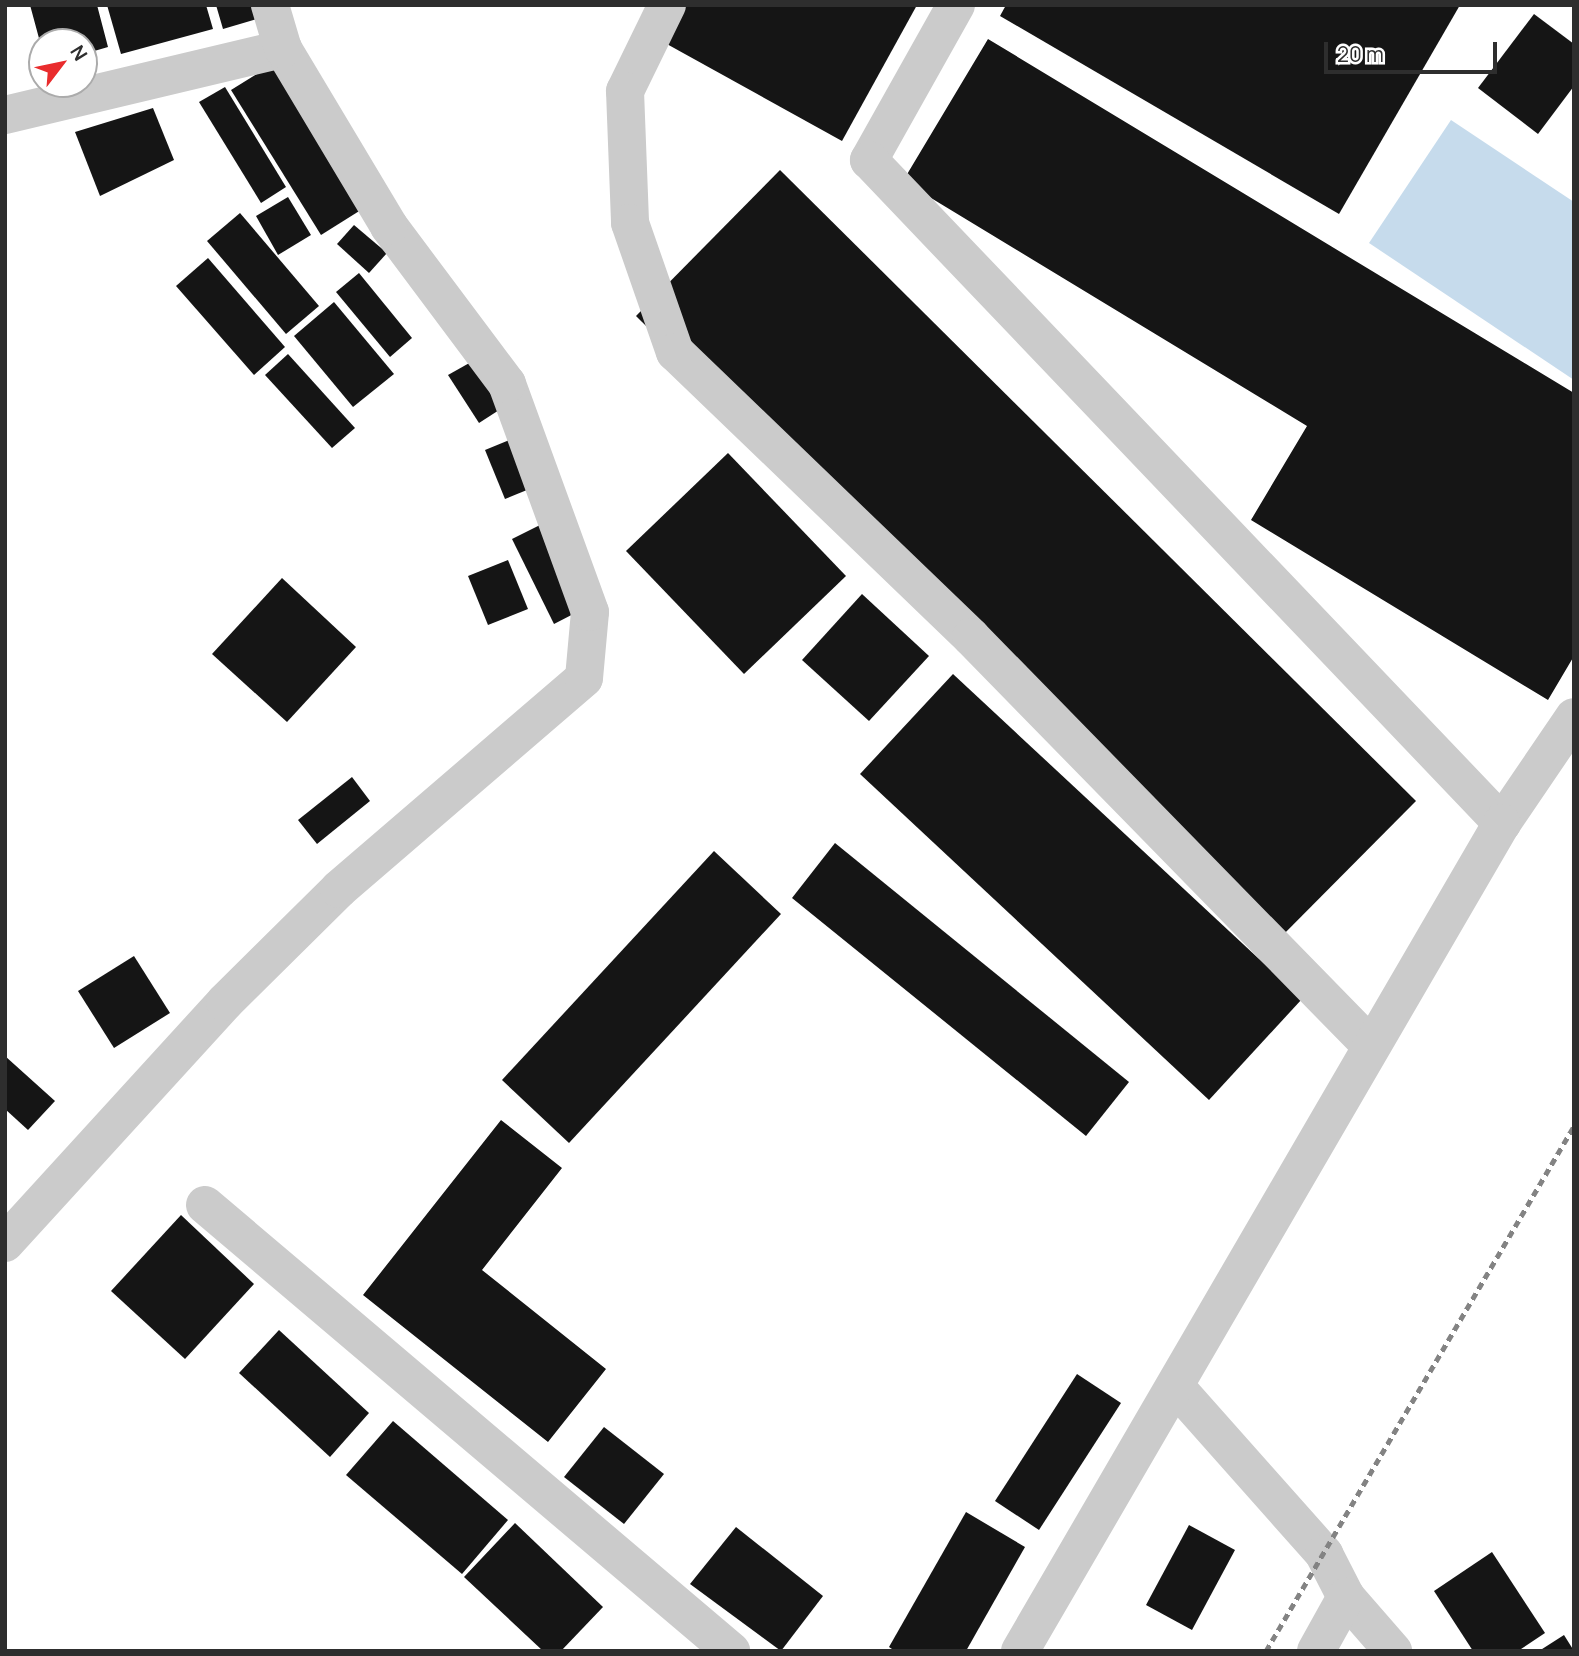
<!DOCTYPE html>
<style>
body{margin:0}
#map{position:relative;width:1579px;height:1656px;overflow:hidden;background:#fff;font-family:Manrope,sans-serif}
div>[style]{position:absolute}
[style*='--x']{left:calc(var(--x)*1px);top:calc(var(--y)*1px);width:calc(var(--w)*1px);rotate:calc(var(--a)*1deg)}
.water>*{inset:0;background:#c6dbec}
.building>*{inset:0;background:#151515}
.minor>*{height:38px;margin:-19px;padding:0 19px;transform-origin:19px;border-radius:19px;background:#cbcbcb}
.rail>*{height:5px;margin-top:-2.5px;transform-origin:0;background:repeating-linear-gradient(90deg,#838383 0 7px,transparent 0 12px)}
span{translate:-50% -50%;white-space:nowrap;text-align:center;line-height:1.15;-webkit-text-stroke:7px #fff;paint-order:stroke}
.frame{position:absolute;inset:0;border:7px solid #2e2e2e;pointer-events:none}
.north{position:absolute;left:28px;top:28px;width:70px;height:70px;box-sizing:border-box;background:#fff;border:2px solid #ababab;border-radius:50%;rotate:58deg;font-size:19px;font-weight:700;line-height:28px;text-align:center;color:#2e2e2e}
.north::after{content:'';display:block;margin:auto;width:24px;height:32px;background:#e92c2d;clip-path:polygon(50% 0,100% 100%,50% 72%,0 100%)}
.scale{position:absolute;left:1324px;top:42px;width:173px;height:32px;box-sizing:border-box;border:4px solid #2e2e2e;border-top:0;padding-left:9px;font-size:21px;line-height:24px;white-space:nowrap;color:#2e2e2e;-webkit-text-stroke:5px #fff;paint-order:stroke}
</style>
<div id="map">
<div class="water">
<div style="clip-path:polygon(1451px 120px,1574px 202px,1574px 380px,1369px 243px)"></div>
</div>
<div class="building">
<div style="clip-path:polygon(30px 5px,97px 5px,108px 47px,84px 54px,84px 42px,40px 42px)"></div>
<div style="clip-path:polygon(107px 5px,206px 5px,213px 29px,121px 54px)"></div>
<div style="clip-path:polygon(216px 5px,261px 5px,264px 17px,223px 29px)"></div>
<div style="clip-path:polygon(686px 5px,917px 5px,842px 141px,665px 43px)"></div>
<div style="clip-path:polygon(1006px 5px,1460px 5px,1339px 214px,1000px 16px)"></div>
<div style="clip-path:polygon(1534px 14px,1574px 44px,1574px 86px,1538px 134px,1478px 88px)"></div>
<div style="clip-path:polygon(988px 39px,1574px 393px,1574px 656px,1548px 700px,1251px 520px,1307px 426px,903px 181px)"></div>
<div style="clip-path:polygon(283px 58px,372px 203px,321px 235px,231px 90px)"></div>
<div style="clip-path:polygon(225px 87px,286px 187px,261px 203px,199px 102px)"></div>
<div style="clip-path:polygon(153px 108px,174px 160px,100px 196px,75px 132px)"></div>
<div style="clip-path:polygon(780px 170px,1416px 801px,1271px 947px,636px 316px)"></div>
<div style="clip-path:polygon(288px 197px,311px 235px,278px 255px,256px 216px)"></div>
<div style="clip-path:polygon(240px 213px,319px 306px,286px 334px,207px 241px)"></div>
<div style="clip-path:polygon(354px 225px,387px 253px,369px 273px,337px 244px)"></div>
<div style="clip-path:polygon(208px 258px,285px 347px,254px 375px,176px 286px)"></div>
<div style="clip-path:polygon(359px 273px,412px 338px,390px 357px,336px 292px)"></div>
<div style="clip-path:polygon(334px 302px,394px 374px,353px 407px,294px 336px)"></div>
<div style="clip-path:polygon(288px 354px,355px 428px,332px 448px,265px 375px)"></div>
<div style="clip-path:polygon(480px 357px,513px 401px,479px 423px,448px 375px)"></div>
<div style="clip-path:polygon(524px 434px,544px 483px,505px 499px,485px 450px)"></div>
<div style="clip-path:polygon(728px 453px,846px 576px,744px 674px,626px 551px)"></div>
<div style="clip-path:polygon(546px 522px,587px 607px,554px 624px,512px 539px)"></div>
<div style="clip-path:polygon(508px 560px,528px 609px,488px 625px,468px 576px)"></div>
<div style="clip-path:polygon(282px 578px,356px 647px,287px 722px,212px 654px)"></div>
<div style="clip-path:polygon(862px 594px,929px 656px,869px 721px,802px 660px)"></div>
<div style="clip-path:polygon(953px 674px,1302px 999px,1209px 1100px,860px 774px)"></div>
<div style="clip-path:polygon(352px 777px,370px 801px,317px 844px,298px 820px)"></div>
<div style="clip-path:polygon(835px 843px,1129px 1082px,1086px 1136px,792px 898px)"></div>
<div style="clip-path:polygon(714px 851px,781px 914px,569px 1143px,502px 1080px)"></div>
<div style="clip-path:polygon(134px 956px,170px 1013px,114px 1048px,78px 991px)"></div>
<div style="clip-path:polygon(5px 1056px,55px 1101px,28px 1130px,5px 1109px)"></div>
<div style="clip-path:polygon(501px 1120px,562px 1168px,482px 1270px,606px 1369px,548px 1442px,363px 1295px)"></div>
<div style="clip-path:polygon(181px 1215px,254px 1284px,185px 1359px,111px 1291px)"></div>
<div style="clip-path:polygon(279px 1330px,369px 1413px,330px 1457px,239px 1373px)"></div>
<div style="clip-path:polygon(1077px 1374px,1121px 1403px,1039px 1530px,995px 1501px)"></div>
<div style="clip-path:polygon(393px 1421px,508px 1520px,462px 1574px,346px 1475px)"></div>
<div style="clip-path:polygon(604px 1427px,664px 1474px,624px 1524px,564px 1477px)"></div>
<div style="clip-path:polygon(966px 1512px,1025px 1547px,966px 1651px,895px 1651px,889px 1647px)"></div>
<div style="clip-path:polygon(515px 1523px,603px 1607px,561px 1651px,543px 1651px,464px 1577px)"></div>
<div style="clip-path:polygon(1189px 1525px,1235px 1550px,1192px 1630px,1146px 1605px)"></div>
<div style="clip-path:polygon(736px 1527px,823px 1596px,781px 1651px,690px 1584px)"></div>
<div style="clip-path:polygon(1492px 1552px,1545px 1633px,1518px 1651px,1473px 1651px,1434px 1591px)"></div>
<div style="clip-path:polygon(1564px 1635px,1574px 1651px,1539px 1651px)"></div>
</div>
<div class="minor">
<div style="--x:667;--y:5;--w:96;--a:116"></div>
<div style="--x:625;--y:91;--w:132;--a:87.8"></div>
<div style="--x:630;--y:223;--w:137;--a:70.8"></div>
<div style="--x:675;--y:352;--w:411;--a:43.9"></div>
<div style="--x:971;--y:637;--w:569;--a:45.64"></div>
<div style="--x:956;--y:5;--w:178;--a:119.3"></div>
<div style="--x:869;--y:160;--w:917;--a:46.33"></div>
<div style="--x:1502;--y:823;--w:128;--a:-55.8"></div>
<div style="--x:5;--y:115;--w:286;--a:-13.4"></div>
<div style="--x:205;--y:1205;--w:690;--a:40.29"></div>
<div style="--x:5;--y:1243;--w:326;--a:-47.6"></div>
<div style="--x:225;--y:1002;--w:161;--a:-44.7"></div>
<div style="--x:339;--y:889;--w:323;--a:-40.7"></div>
<div style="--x:584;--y:678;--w:66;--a:-84.8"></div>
<div style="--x:590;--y:612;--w:243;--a:-110"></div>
<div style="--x:507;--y:384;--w:197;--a:-126.8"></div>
<div style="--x:389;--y:226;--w:206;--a:-120.9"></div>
<div style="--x:283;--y:49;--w:46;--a:-106.5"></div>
<div style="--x:1175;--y:1386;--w:225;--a:48.4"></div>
<div style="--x:1324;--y:1554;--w:48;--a:62.9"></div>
<div style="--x:1346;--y:1597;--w:72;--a:49"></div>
<div style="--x:1020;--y:1651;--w:958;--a:-59.8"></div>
<div style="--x:1316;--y:1651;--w:62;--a:-60.9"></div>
</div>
<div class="rail">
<div style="--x:1266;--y:1651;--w:609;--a:-59.6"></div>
</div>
<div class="frame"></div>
<div class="north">N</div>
<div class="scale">20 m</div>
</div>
